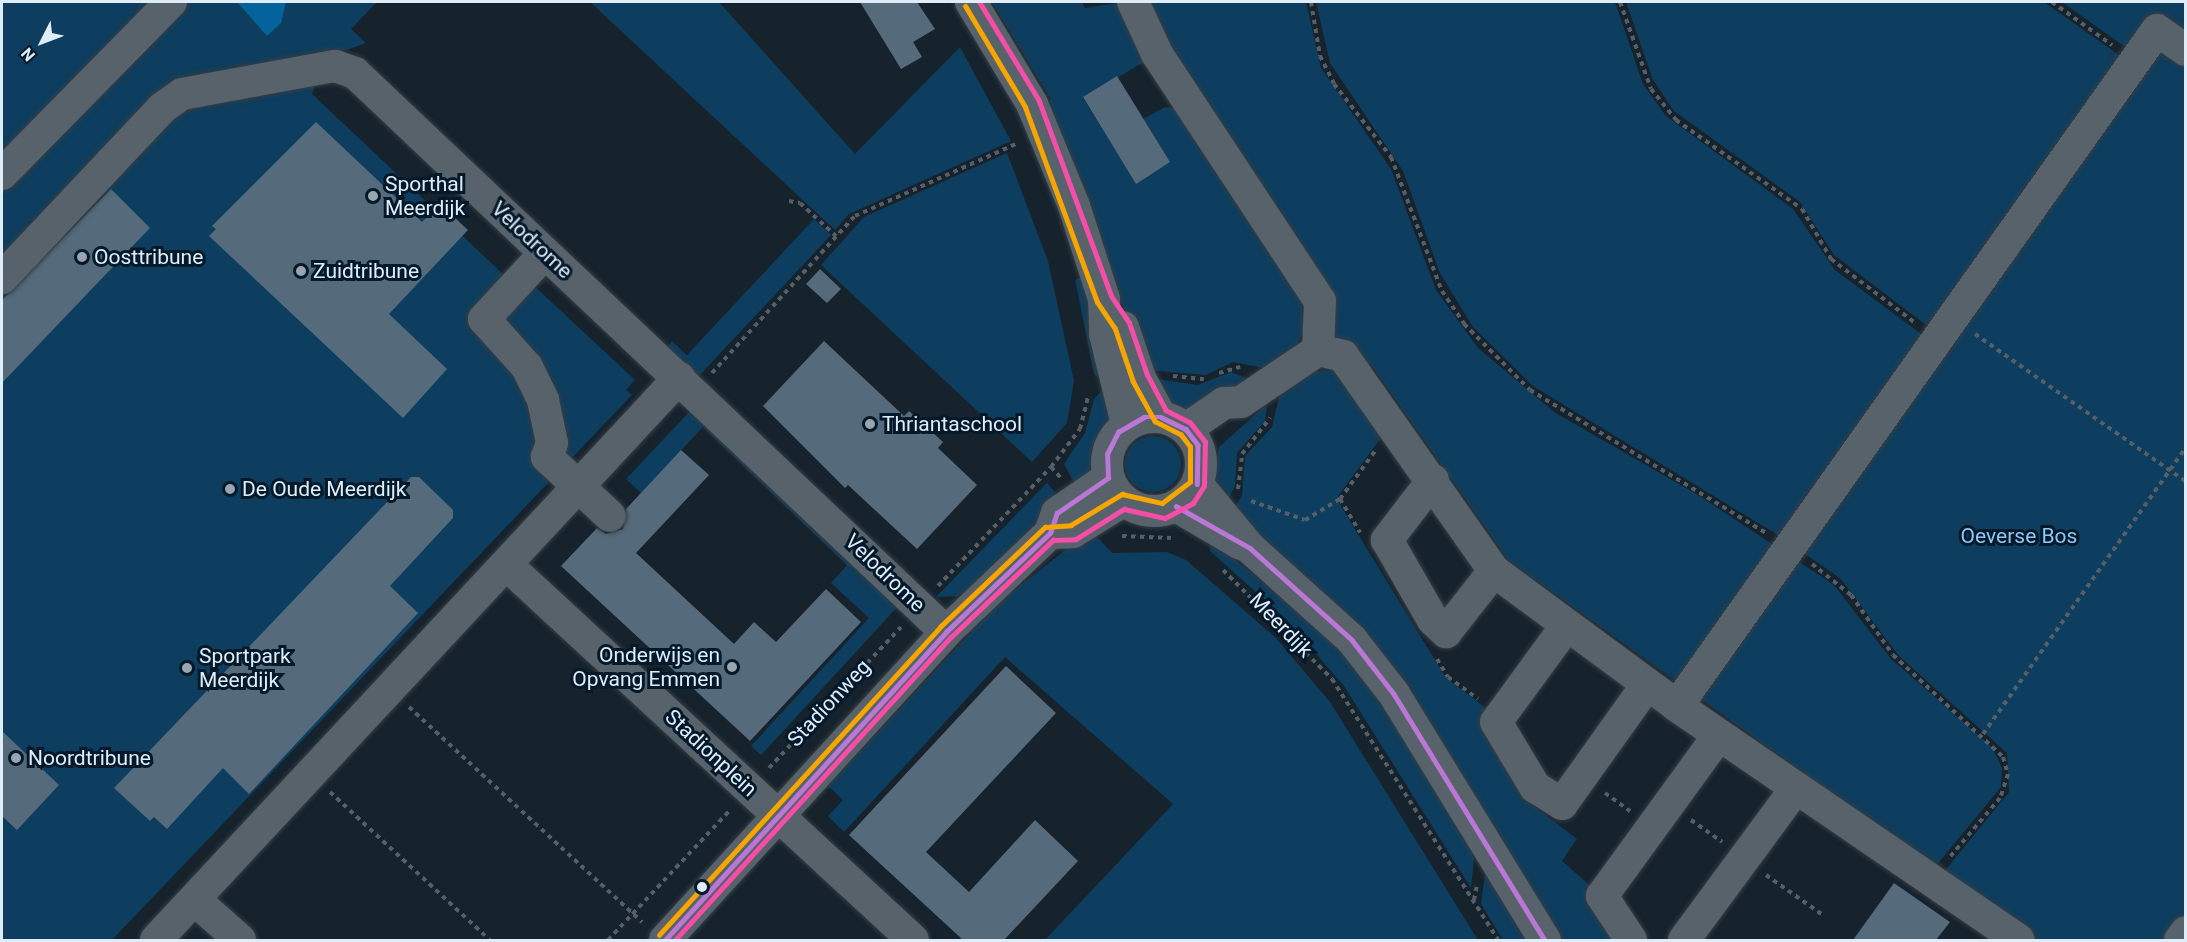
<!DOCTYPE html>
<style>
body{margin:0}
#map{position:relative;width:2187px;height:942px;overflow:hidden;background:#16222c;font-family:Roboto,sans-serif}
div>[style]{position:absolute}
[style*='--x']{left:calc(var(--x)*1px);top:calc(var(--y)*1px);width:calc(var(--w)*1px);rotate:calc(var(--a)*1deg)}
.green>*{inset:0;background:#0d3e5f}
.round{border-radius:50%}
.water>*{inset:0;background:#04639b}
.building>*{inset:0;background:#556b7c}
.path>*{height:4px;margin-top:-2px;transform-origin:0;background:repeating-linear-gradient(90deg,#565e66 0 4.5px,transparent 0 9px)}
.roads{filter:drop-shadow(0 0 2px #343d45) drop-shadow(0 0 2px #343d45)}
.minor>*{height:32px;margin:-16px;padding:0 16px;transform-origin:16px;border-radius:16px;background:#58626a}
.minor>.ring{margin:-16px;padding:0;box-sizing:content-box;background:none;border:32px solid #58626a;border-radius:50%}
.bus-1>*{height:4.5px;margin:-2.25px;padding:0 2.25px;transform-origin:2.25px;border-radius:2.25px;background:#ba77d6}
.bus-2>*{height:4.5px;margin:-2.25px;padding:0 2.25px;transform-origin:2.25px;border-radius:2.25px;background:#f54da8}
.bus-3>*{height:4.5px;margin:-2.25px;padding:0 2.25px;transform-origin:2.25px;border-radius:2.25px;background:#f7a600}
.dots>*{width:16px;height:16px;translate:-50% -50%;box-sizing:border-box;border:3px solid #041a2b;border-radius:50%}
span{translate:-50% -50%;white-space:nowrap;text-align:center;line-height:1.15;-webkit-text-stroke:6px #041a2b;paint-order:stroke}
.poi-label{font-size:21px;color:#dfedf9}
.left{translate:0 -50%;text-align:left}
.right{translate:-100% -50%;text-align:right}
.street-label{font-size:21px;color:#dfedf9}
.park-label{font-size:21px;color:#8dc7f9}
.frame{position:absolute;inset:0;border:3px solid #dfedf9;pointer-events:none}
.north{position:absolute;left:12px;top:12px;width:60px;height:60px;-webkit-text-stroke:4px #041a2b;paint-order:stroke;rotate:228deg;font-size:16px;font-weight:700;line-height:24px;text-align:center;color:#dfedf9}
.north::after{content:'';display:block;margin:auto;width:21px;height:27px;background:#dfedf9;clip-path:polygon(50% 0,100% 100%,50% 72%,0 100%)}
</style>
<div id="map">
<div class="green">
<div style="clip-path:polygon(2px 2px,377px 2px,351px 29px,366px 43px,325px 58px,312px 94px,522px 292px,531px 283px,635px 380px,626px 390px,632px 395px,112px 940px,2px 940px)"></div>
<div style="clip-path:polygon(590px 2px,719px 2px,855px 154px,960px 47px,1011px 141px,849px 214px,835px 230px)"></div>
<div style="clip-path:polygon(992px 2px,1082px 2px,1085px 8px,1123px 2px,1149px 59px,1083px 98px,1136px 183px,1170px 162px,1143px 119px,1165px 107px,1177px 109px,1301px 298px,1304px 330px,1294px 349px,1269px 369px,1233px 362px,1206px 375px,1147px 370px,1045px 103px,1051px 99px)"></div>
<div style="clip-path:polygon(1147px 2px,1306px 2px,1321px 68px,1391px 169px,1436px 290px,1478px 348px,1554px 412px,1698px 495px,1834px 585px,1891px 659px,1992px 747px,2002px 768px,2001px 787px,1935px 867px,1509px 561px,1372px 366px,1336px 345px,1190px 90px)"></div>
<div style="clip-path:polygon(1316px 2px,1615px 2px,1643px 84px,1666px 116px,1793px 209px,1835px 270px,1928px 339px,1786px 540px,1533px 386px,1473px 327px,1440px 273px,1403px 171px,1330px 63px)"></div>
<div style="clip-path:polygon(1626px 2px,2044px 2px,2126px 60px,1934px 331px,1834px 255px,1800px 202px,1674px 111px,1653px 80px)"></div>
<div style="clip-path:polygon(2062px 2px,2185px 2px,2185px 34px,2132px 52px)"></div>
<div style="clip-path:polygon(2158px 49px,2185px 58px,2186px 915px,2168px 940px,2038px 940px,1943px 873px,2009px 792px,2007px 753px,1898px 655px,1841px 579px,1801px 551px)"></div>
<div style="clip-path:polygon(1007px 153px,1048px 261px,1074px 381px,1067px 423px,1032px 462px,821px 265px,864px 217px)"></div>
<div style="clip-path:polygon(814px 219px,831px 235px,697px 378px,668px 346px,672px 341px,687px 355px)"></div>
<div style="clip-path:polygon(1082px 277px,1089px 305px,1103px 380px,1094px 374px,1075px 280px)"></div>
<div style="clip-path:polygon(1333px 370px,1386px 431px,1338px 496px,1339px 503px,1446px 678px,1490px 711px,1480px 725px,1527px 801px,1577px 839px,1562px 861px,1593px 888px,1613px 940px,1561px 940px,1415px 705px,1258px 540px,1235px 507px,1242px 495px,1245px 456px,1272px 427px,1280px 393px,1316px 371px)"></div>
<div style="clip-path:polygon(1231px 372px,1251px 380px,1189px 409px,1171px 406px,1157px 379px,1198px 385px)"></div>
<div style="clip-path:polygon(1103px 389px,1112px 414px,1089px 473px,1076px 486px,1064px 464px,1085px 433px,1094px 399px)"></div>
<div style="clip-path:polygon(1267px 404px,1265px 421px,1237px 453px,1235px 486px,1226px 504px,1213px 472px,1219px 447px)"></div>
<div style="clip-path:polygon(691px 410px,902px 602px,761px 755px,751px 746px,869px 618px,831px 583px,847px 565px,703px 427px,641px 493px,626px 479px)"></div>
<div class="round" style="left:1125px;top:436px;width:56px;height:56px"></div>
<div style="clip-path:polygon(1047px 483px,1061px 499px,964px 596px,936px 597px)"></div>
<div style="clip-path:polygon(1091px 530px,1112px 553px,1167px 552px,1186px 560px,1276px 638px,1330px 702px,1478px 940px,1045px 940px,1173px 804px,1005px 657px,844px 832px,828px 816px,843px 800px,828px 786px,999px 602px)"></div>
<div style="clip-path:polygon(1209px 539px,1328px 634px,1389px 707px,1475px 850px,1471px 888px,1344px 686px,1287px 620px,1210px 551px)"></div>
<div style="clip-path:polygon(1486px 867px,1532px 940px,1503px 940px,1481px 904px)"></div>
</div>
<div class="water">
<div style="clip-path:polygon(237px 2px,286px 2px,281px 23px,267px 36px)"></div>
</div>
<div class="building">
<div style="clip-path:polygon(860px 2px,917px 2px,935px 29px,913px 42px,922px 57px,901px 69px)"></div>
<div style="clip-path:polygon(1117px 76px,1170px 162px,1136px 184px,1083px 97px)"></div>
<div style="clip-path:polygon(316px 122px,422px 222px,440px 204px,468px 230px,389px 314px,447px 369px,403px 418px,209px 236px,216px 229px,212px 226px)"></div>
<div style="clip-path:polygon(111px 189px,150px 228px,2px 383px,2px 300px)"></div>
<div style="clip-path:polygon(820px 269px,841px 289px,827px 303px,806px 284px)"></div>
<div style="clip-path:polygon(824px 341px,904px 416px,909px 411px,943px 442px,938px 448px,977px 485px,917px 549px,848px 485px,845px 488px,763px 406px)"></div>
<div style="clip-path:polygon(681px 450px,709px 475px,636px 553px,734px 644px,754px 622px,776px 642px,826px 589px,861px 622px,750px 741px,561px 566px,597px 528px,606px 534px,623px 529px,626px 509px)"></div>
<div style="clip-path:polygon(411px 477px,419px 477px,453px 510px,453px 518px,390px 586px,418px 613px,249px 794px,223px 768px,167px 829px,154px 817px,150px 821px,114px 788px)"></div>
<div style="clip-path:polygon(1006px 666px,1056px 713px,926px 852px,969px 892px,1035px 820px,1078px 861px,1004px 940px,963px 940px,849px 835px)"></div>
<div style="clip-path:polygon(2px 731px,59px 785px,17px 830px,2px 816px)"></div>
<div style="clip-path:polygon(1894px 883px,1950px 922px,1936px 940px,1853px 940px)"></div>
</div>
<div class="path">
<div style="--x:1311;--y:2;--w:55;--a:80.5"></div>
<div style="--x:1320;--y:56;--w:31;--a:63"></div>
<div style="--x:1334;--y:84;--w:93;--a:52"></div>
<div style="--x:1391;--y:157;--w:143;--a:69.2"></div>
<div style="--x:1442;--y:291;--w:40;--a:56"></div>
<div style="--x:1464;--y:324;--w:93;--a:45"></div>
<div style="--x:1530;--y:390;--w:276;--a:31.2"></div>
<div style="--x:1620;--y:2;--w:92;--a:70.4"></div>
<div style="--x:1651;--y:89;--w:40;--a:51"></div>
<div style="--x:1676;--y:120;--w:154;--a:35.2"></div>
<div style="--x:1802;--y:209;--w:58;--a:59.9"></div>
<div style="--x:1831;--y:259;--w:104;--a:37.2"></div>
<div style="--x:2052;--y:2;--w:74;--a:35.6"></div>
<div style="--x:789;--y:201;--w:11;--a:10"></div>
<div style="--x:800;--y:203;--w:49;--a:42.5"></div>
<div style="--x:1975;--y:334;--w:258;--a:35"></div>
<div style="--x:712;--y:373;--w:212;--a:-47.7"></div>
<div style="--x:855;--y:216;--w:179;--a:-24.1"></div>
<div style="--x:1219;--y:373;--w:22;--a:-16"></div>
<div style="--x:1173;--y:376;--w:31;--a:6"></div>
<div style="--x:1051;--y:467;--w:15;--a:48"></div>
<div style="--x:1238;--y:489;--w:35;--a:-83"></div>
<div style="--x:1242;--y:454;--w:46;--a:-52.1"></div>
<div style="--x:1340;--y:499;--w:39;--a:59"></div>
<div style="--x:1251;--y:501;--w:57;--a:19.4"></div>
<div style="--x:1305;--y:520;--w:41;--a:-31"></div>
<div style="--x:1340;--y:499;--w:59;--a:-53.9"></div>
<div style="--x:1122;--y:536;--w:49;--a:2.3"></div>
<div style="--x:1812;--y:564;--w:50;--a:38.5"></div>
<div style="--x:1851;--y:595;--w:73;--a:55"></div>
<div style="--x:1893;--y:655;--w:150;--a:42.8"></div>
<div style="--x:2003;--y:757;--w:18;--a:74"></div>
<div style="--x:2008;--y:774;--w:25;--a:108"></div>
<div style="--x:2000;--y:798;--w:80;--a:130.4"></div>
<div style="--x:1223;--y:570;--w:154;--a:45"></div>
<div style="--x:1332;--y:679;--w:309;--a:57.5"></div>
<div style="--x:938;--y:586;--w:164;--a:-46.5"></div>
<div style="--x:1051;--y:467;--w:48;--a:-52.7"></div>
<div style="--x:1080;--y:429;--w:32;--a:-76"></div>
<div style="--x:1437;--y:659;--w:21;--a:59"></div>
<div style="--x:1448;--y:677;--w:37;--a:36"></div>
<div style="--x:409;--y:707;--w:317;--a:42.7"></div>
<div style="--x:1983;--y:734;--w:352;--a:-54.7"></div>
<div style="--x:769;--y:768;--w:193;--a:-46.9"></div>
<div style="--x:330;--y:792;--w:218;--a:42.8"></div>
<div style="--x:1605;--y:793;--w:31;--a:36"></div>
<div style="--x:1691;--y:820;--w:38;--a:35"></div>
<div style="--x:1766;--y:875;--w:70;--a:35.1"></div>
<div style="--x:1474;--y:900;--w:16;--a:-79"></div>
<div style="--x:608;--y:940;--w:180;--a:-46.8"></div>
</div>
<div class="roads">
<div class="minor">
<div style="--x:971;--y:2;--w:119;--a:59.1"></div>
<div style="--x:1032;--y:104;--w:110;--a:67.6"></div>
<div style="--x:1074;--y:206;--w:98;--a:72.1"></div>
<div style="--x:1104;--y:299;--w:35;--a:88"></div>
<div style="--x:1105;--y:334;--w:93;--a:76.3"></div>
<div style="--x:1133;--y:2;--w:57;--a:65.2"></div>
<div style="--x:1157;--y:54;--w:296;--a:56.6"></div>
<div style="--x:1320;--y:301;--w:49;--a:92.3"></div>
<div style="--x:2;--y:174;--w:241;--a:-45.5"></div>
<div style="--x:545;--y:253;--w:90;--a:132.7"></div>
<div style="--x:484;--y:319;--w:64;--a:48.1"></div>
<div style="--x:527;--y:367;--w:37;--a:64"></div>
<div style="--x:543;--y:400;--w:44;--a:78.2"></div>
<div style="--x:552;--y:443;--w:15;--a:110"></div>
<div style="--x:547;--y:457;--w:86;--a:43.1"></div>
<div style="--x:2;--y:278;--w:233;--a:-46.7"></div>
<div style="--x:162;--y:108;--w:24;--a:-35"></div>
<div style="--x:182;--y:94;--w:156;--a:-10.4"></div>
<div style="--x:335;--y:66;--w:21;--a:19"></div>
<div style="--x:355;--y:73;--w:813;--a:43.41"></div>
<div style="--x:1123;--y:327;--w:54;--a:71.6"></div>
<div style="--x:1140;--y:378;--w:44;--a:61.7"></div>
<div class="ring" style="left:1107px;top:417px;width:62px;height:62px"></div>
<div style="--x:1186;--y:429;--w:46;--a:-34.4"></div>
<div style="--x:1224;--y:403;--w:17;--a:-3"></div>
<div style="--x:1241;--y:402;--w:93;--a:-34"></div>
<div style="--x:1318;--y:350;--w:26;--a:13"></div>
<div style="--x:1343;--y:356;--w:263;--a:54.9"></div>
<div style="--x:1494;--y:571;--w:227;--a:36.4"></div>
<div style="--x:1677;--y:706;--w:414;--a:34.4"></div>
<div style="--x:1433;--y:480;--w:76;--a:127.5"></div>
<div style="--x:1387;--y:540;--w:92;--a:60.1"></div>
<div style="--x:1433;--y:620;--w:18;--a:43"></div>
<div style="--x:1446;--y:632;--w:78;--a:-51.8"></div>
<div style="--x:1197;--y:484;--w:83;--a:50.4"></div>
<div style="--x:1250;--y:548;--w:137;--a:42"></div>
<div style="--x:1352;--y:640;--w:68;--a:52.1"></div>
<div style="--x:1394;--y:694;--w:289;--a:58.5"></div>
<div style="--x:1176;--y:506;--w:75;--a:30.3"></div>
<div style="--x:1050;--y:533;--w:23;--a:-2"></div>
<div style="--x:1073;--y:532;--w:59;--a:-31.8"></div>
<div style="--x:508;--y:566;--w:551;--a:42.72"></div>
<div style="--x:1567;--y:625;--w:120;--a:126.2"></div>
<div style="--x:1496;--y:722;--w:76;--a:59"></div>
<div style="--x:1535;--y:787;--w:32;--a:32"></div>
<div style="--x:1562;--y:804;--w:146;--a:-54.5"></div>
<div style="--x:1677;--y:706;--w:829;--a:-54.62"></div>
<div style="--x:2157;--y:30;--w:35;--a:35"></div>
<div style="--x:195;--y:900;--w:60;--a:41.6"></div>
<div style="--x:156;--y:940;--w:768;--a:-47.06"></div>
<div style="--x:665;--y:940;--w:417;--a:-47.6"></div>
<div style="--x:946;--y:632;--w:144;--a:-43.6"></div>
<div style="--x:1050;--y:533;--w:21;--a:-71"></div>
<div style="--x:1057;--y:513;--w:62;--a:-34.5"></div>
<div style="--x:1631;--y:940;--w:53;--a:-123.4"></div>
<div style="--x:1602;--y:896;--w:199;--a:-54"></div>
<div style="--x:1684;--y:940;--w:189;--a:-53.6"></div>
<div style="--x:2180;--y:940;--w:10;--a:-53"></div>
</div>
</div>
<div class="bus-1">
<div style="--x:1108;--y:478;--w:24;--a:-92"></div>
<div style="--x:1107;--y:454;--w:25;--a:-63"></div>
<div style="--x:1118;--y:432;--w:30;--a:-30"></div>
<div style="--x:1144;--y:417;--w:17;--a:0"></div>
<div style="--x:1161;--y:417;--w:28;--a:26"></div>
<div style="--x:1186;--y:429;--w:20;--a:53"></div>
<div style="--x:1198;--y:445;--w:39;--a:91"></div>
<div style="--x:1176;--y:506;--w:85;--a:29.6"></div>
<div style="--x:1250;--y:548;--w:137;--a:42"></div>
<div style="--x:1352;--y:640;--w:68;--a:52.1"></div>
<div style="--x:1394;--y:694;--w:289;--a:58.5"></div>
<div style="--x:665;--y:940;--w:417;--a:-47.6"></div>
<div style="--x:946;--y:632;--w:144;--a:-43.6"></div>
<div style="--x:1050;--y:533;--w:21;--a:-71"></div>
<div style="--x:1057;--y:513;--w:62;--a:-34.5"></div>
</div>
<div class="bus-2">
<div style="--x:675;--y:940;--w:410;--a:-47.7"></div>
<div style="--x:951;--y:637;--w:141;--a:-43.6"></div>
<div style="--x:1053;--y:540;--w:23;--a:-2"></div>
<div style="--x:1076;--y:539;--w:57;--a:-32"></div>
<div style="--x:1124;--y:509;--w:42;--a:12.4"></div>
<div style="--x:1165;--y:518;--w:32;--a:-28"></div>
<div style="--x:1193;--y:503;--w:20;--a:-57"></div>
<div style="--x:1204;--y:486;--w:44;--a:-88.7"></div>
<div style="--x:1205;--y:442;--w:24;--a:-128"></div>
<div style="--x:1190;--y:423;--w:27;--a:-153"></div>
<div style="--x:1166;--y:411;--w:41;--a:-117.8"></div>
<div style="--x:1147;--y:375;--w:55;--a:-109.1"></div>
<div style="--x:1129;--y:323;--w:32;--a:-124"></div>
<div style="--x:1111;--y:296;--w:208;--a:-110.3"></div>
<div style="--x:1039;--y:101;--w:116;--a:-121.2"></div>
</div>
<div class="bus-3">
<div style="--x:659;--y:935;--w:417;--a:-47.6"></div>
<div style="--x:940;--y:627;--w:145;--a:-43.6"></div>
<div style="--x:1045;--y:527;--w:26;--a:-4"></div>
<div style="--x:1071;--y:525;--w:60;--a:-31.3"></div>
<div style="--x:1122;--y:494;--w:41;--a:12.7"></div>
<div style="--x:1162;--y:503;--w:35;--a:-37"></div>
<div style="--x:1190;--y:482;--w:35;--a:-90"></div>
<div style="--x:1190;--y:447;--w:15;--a:-127"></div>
<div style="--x:1181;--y:435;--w:29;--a:-153"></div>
<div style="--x:1155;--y:422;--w:46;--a:-118.8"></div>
<div style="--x:1133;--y:382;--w:56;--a:-108.8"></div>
<div style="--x:1115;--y:329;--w:32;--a:-124"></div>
<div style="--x:1097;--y:302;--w:208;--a:-110.3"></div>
<div style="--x:1025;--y:107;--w:117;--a:-120.7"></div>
</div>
<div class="dots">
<div style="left:373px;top:196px;background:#99a6b1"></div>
<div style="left:82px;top:257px;background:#99a6b1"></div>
<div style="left:301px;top:271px;background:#99a6b1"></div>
<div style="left:870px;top:424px;background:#99a6b1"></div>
<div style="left:230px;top:489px;background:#99a6b1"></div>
<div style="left:732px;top:667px;background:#99a6b1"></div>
<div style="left:187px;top:668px;background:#99a6b1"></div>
<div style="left:16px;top:758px;background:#99a6b1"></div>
<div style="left:702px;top:887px;background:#dfedf9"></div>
</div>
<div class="poi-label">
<span class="left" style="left:385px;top:196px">Sporthal<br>Meerdijk</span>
<span class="left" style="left:94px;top:257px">Oosttribune</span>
<span class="left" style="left:313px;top:271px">Zuidtribune</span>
<span class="left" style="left:882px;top:424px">Thriantaschool</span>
<span class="left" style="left:242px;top:489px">De Oude Meerdijk</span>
<span class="right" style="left:720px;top:667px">Onderwijs en<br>Opvang Emmen</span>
<span class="left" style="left:199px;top:668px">Sportpark<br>Meerdijk</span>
<span class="left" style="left:28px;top:758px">Noordtribune</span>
</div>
<div class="street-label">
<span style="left:532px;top:240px;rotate:43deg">Velodrome</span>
<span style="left:885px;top:573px;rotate:44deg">Velodrome</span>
<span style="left:1281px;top:625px;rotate:46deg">Meerdijk</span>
<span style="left:829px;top:703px;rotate:-47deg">Stadionweg</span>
<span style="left:711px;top:753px;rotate:43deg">Stadionplein</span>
</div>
<div class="park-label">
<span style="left:2019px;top:536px">Oeverse Bos</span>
</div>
<div class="frame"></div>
<div class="north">N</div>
</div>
